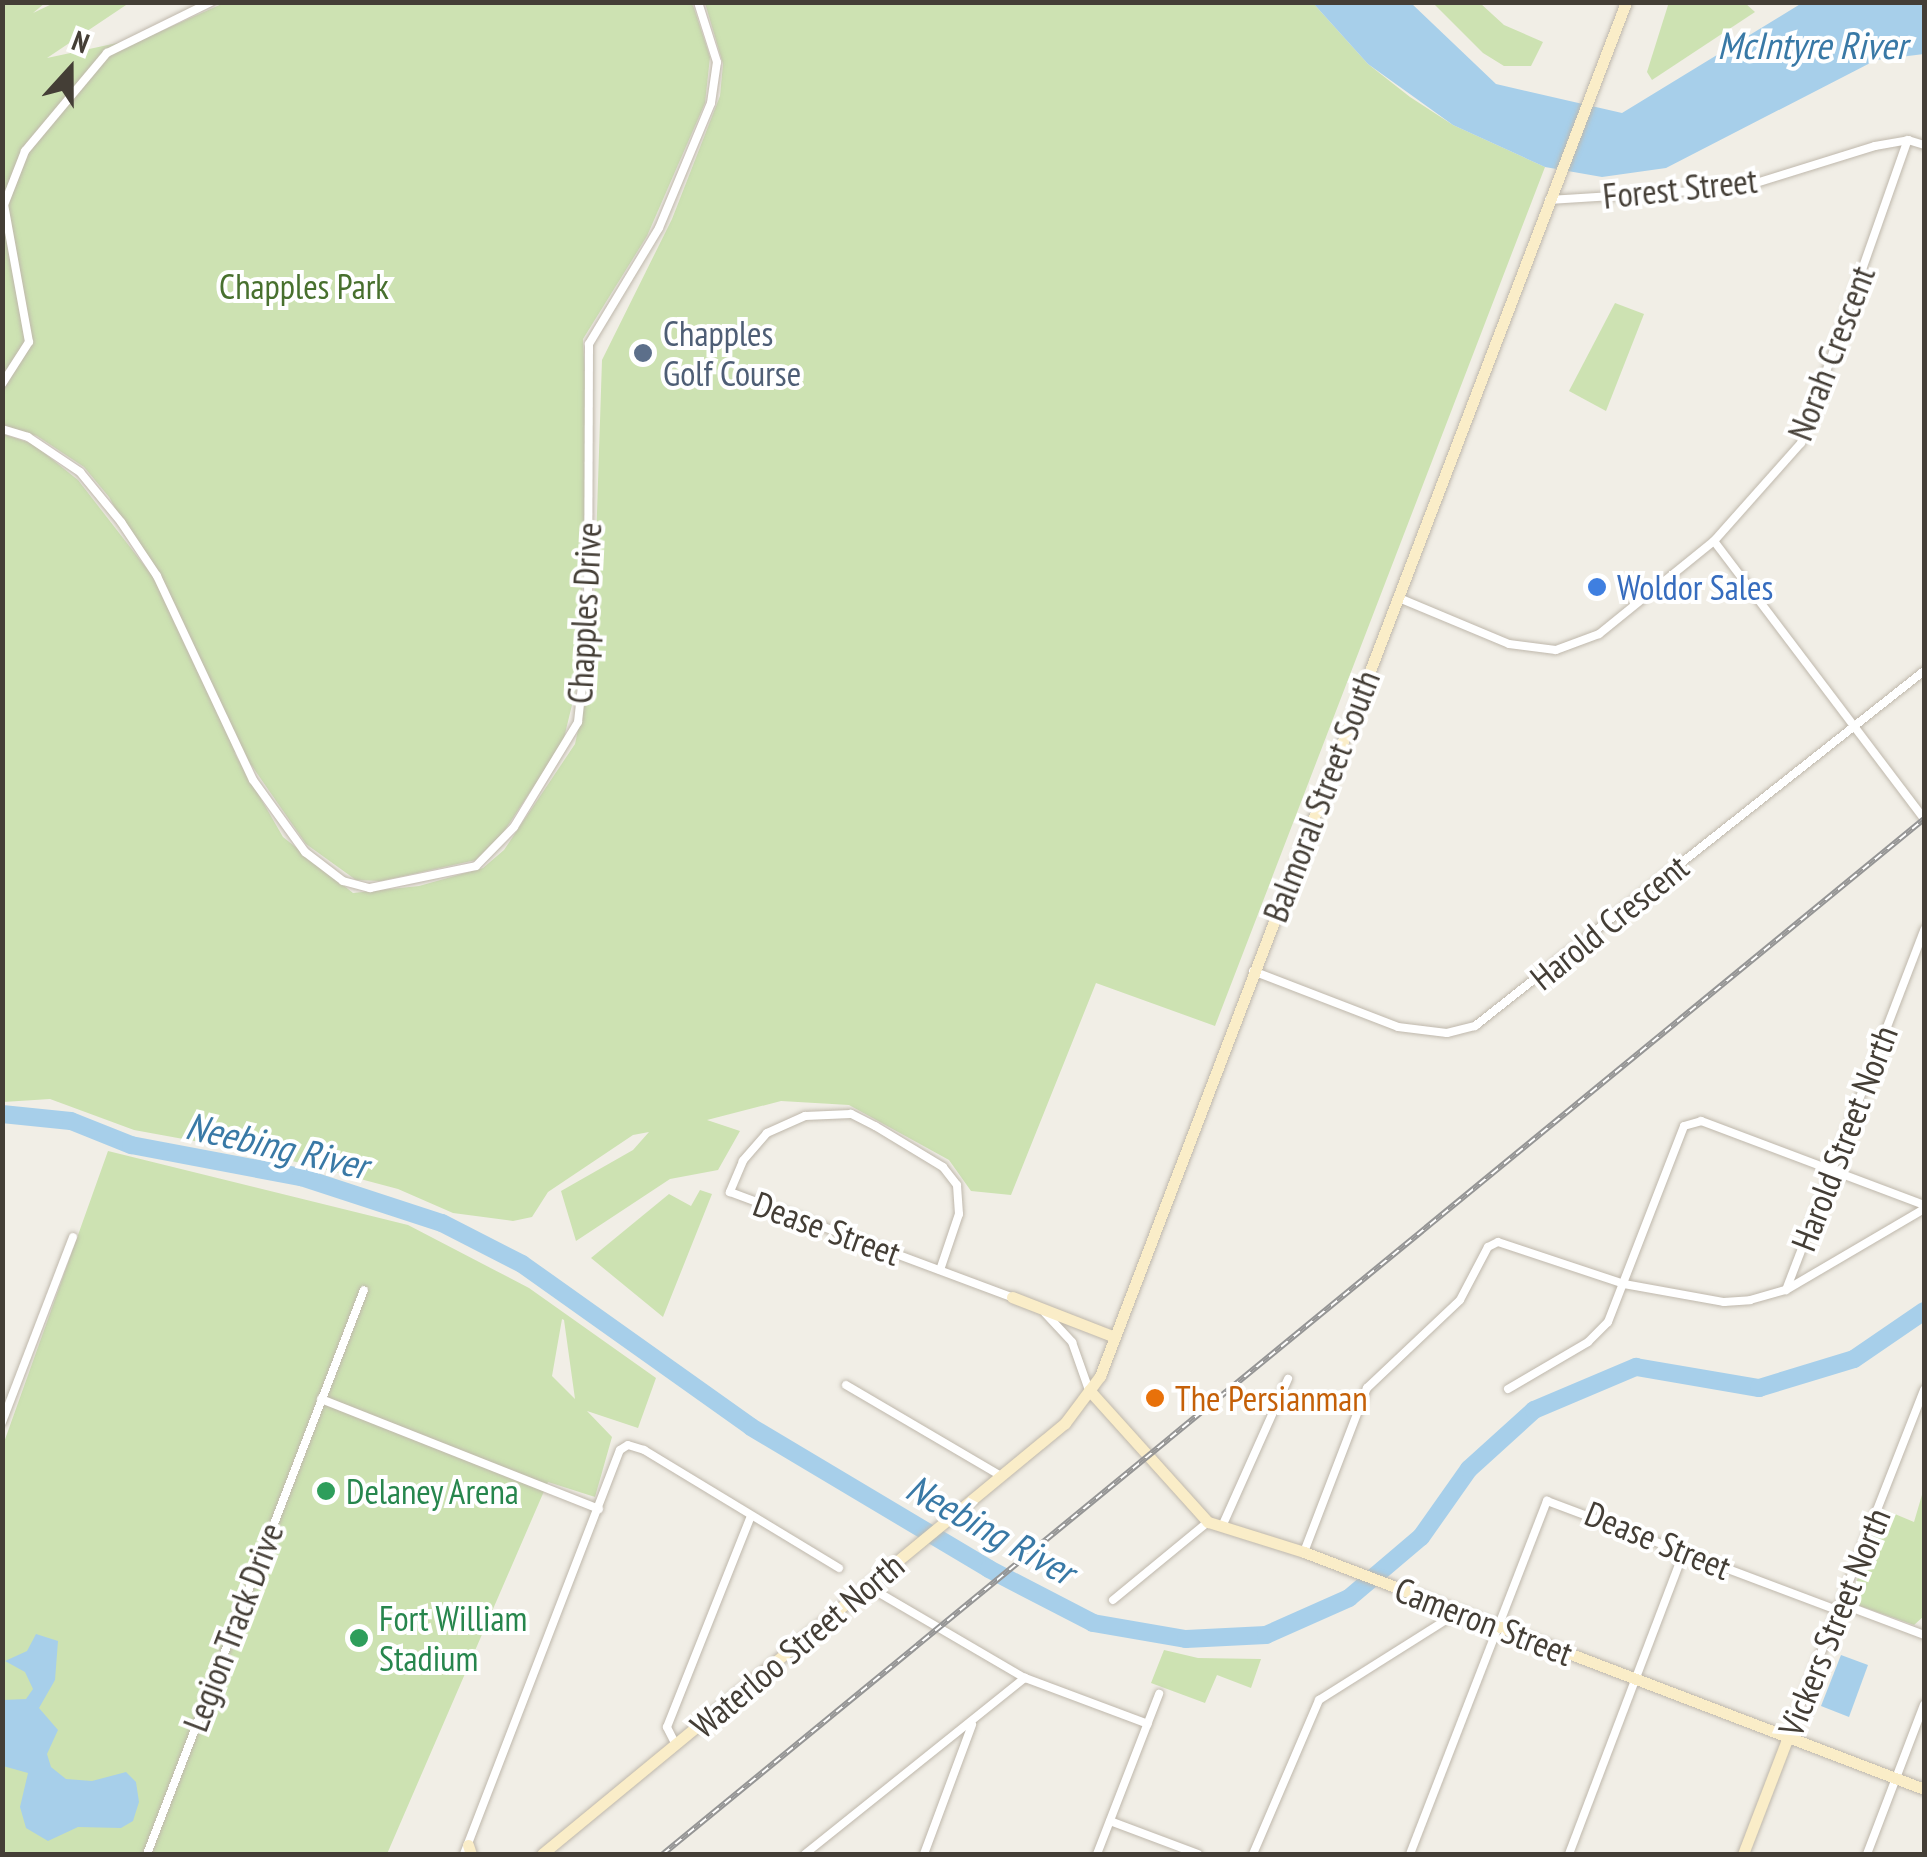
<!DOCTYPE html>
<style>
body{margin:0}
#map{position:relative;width:1927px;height:1857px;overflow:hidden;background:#f1eee6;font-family:"PT Sans Narrow",sans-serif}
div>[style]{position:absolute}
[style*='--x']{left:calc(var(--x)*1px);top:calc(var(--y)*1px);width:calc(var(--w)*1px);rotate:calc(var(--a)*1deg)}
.green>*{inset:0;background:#cde2b2}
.water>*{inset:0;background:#a7cfea}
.river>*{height:18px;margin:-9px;padding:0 9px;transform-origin:9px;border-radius:9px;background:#a7cfea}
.roads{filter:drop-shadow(0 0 2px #bfb8ac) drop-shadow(0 0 2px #bfb8ac)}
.street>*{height:8px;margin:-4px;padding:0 4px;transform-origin:4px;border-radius:4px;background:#fff}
.secondary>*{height:11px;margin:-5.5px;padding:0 5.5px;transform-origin:5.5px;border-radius:5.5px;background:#faedc8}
.rail>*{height:6px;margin-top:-3px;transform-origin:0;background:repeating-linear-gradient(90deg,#fff 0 8px,#959595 0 16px);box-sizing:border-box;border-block:2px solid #959595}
.dots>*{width:28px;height:28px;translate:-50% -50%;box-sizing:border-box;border:5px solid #fff;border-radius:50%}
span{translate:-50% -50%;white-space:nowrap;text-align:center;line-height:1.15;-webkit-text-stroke:8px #fff;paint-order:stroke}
.street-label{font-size:35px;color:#443e36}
.park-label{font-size:35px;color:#48702e}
.service-label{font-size:35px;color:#4e5e75}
.left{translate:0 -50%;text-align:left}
.shop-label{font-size:35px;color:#366cbe}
.food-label{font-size:35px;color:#c56008}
.leisure-label{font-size:35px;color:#27864d}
.water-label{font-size:38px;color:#3979a6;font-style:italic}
.frame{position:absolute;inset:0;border:5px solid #443e36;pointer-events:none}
.north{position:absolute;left:20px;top:20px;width:100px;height:100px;-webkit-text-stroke:8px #fff;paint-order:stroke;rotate:21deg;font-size:28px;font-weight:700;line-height:40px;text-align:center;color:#443e36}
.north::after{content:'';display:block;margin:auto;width:35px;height:45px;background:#443e36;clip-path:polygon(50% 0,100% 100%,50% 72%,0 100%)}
</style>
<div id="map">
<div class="green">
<div style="clip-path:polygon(3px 2px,45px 3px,33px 13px,54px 3px,129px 3px,47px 58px,150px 36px,224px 3px,691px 2px,694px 8px,710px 57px,705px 103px,647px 236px,583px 339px,587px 420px,580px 672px,563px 742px,503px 833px,476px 860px,381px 881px,356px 880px,306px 844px,252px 766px,234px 752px,283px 837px,353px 893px,419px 886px,483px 868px,504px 850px,575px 744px,592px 665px,602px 360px,672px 219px,720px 96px,723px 64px,705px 3px,1313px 3px,1368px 64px,1410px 97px,1453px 125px,1545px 167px,1215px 1026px,1096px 983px,1011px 1195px,971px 1191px,949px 1160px,849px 1105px,781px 1101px,707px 1120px,740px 1131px,718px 1170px,670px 1179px,576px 1241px,561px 1191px,633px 1150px,649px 1132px,633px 1135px,548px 1192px,532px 1217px,513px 1221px,453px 1213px,398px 1189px,266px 1154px,134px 1130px,50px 1099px,3px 1102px,3px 434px,33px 444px,78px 480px,151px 574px,109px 497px,84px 467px,37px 436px,3px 425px)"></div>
<div style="clip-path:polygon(1669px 2px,1745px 3px,1755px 12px,1652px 80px,1647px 72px)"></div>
<div style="clip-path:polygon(1433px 3px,1480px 3px,1504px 25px,1543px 42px,1531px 66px,1504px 66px,1483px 53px)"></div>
<div style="clip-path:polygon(1615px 303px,1644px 314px,1606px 411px,1569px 391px)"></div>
<div style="clip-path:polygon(evenodd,108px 1151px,408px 1225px,529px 1288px,656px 1378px,638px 1428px,587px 1411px,612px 1437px,595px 1497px,548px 1482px,387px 1854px,3px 1854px,3px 1445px,108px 1151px,562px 1319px,564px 1320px,575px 1399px,552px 1376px,562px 1319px)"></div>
<div style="clip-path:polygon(700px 1190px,712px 1194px,663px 1317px,591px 1258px,669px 1194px,691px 1206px)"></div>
<div style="clip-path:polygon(1924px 1488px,1924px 1616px,1914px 1625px,1849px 1602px,1883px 1509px,1914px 1522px)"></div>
<div style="clip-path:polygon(1164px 1650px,1198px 1658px,1261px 1659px,1251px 1688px,1217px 1675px,1205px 1703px,1151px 1683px)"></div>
</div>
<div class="water">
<div style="clip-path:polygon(1313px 3px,1411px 3px,1496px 84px,1622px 113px,1802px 3px,1924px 3px,1924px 54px,1876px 60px,1666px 168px,1602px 177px,1545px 167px,1453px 125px,1368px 64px)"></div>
<div style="clip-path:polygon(36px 1634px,58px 1641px,55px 1680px,39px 1708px,58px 1730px,47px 1754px,51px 1767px,66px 1779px,92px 1781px,126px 1772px,136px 1782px,139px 1802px,133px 1821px,121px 1828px,78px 1827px,48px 1841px,26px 1828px,20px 1807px,28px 1773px,3px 1766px,3px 1700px,26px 1699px,33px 1689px,25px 1672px,5px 1661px,27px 1651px)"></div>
<div style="clip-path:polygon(1841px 1655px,1868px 1665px,1849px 1717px,1821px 1706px)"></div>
</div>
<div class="river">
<div style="--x:2;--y:1114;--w:69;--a:5.8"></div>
<div style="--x:71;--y:1121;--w:65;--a:21.8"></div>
<div style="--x:131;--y:1145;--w:173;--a:10.7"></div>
<div style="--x:301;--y:1177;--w:148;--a:18.1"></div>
<div style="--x:442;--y:1223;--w:90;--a:27.1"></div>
<div style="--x:522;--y:1264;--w:281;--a:35.4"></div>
<div style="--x:751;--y:1427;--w:277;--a:30.8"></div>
<div style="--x:989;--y:1569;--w:117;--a:27.4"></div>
<div style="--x:1093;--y:1623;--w:94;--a:9.8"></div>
<div style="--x:1186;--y:1639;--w:80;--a:-2.9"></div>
<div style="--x:1266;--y:1635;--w:91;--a:-24"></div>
<div style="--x:1349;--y:1598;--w:94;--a:-40.3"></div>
<div style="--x:1421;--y:1537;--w:83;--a:-54.8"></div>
<div style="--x:1469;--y:1469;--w:88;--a:-42.2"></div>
<div style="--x:1534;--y:1410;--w:111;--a:-22.9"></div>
<div style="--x:1636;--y:1367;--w:125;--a:9.7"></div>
<div style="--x:1759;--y:1388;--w:99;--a:-17"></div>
<div style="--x:1854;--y:1359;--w:85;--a:-34.4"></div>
</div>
<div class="roads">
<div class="street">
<div style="--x:1549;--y:200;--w:191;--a:-3.6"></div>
<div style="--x:1740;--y:188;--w:141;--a:-17.3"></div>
<div style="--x:1875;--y:146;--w:34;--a:-10"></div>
<div style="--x:1908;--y:140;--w:17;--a:17"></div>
<div style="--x:2;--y:384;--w:50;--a:-57.3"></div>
<div style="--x:29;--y:342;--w:139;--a:-100.3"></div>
<div style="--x:4;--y:205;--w:58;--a:-68.7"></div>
<div style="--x:25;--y:151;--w:128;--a:-50.1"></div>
<div style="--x:107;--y:53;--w:116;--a:-26.1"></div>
<div style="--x:2;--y:429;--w:27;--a:17"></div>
<div style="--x:28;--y:437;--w:63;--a:33.9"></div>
<div style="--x:80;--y:472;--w:65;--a:50.6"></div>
<div style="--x:121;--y:522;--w:65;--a:56.3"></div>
<div style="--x:157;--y:576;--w:225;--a:64.8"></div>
<div style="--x:253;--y:780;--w:89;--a:54.2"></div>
<div style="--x:305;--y:852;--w:48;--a:37.3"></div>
<div style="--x:343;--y:881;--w:28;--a:15"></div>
<div style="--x:370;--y:888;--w:108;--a:-11.7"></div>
<div style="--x:476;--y:866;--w:54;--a:-45.7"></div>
<div style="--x:514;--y:827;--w:123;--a:-58.6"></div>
<div style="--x:578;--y:722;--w:91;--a:-83.7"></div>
<div style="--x:588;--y:632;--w:288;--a:-89.8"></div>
<div style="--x:589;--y:344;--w:135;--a:-58.9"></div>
<div style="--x:659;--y:228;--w:135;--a:-67.4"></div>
<div style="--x:711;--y:103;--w:41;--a:-81.7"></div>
<div style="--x:717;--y:62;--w:63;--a:-107.6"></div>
<div style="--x:1714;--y:541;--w:348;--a:52.9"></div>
<div style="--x:1399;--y:598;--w:119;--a:22.7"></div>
<div style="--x:1509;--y:644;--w:47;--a:7.3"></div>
<div style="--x:1556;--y:650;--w:46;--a:-20.4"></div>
<div style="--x:1599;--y:634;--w:148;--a:-39"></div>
<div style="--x:1714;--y:541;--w:131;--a:-48.4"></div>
<div style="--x:1801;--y:443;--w:321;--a:-70.6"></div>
<div style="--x:1253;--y:971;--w:155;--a:21.1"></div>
<div style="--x:1398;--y:1027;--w:49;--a:7"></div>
<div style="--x:1447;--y:1033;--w:29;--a:-14"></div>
<div style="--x:1475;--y:1026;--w:572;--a:-38.33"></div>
<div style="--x:940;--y:1270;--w:59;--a:-71.3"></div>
<div style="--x:959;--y:1214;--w:29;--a:-94"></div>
<div style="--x:957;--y:1185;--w:23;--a:-128"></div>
<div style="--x:943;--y:1167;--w:79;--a:-148.9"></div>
<div style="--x:875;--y:1126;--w:27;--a:-153"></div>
<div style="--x:851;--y:1114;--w:46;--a:177.5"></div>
<div style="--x:805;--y:1116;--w:42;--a:155.9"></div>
<div style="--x:767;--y:1133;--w:37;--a:131"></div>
<div style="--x:743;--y:1161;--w:34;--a:113"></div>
<div style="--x:730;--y:1192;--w:303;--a:20.5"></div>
<div style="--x:1786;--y:1290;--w:386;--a:-69"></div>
<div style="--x:1045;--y:1313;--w:40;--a:47"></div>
<div style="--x:1072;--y:1342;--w:51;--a:70.5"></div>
<div style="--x:846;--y:1385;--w:180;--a:30.4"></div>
<div style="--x:1508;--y:1389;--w:93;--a:-30.4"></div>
<div style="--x:1588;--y:1342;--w:28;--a:-45"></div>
<div style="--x:1608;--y:1322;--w:210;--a:-68.8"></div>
<div style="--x:1684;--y:1126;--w:18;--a:-16"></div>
<div style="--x:1701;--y:1121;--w:238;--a:20.6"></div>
<div style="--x:321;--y:1399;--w:299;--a:21.6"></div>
<div style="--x:2;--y:1422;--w:198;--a:-69"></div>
<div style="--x:1224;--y:1522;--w:157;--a:-65.9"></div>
<div style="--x:1304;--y:1552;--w:176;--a:-69"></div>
<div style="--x:1367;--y:1388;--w:128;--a:-43.4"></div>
<div style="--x:1460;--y:1300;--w:60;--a:-62.2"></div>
<div style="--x:1488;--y:1247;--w:11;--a:-27"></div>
<div style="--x:1498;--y:1242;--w:133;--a:18.4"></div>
<div style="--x:1624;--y:1284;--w:102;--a:10.2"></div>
<div style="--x:1724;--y:1302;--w:26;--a:-4"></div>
<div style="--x:1750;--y:1300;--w:37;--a:-16"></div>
<div style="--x:1786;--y:1290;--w:160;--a:-30.4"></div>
<div style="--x:869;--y:1587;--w:181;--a:30.3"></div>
<div style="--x:1025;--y:1678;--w:131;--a:20.5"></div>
<div style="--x:1113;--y:1600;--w:123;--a:-39.4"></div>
<div style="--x:1842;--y:1604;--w:88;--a:20.7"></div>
<div style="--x:1788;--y:1737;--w:373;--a:-68.6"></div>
<div style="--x:676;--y:1745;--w:20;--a:-117"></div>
<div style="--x:667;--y:1727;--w:227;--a:-68.3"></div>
<div style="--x:1110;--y:1821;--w:94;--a:20.6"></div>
<div style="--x:147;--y:1854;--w:604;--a:-68.96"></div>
<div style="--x:464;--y:1854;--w:433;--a:-68.9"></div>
<div style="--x:620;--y:1450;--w:9;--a:-32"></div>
<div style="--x:628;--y:1445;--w:17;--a:17"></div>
<div style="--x:644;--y:1450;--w:228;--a:31.2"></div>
<div style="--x:805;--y:1854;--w:282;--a:-38.7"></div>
<div style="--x:924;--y:1854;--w:138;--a:-69.6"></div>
<div style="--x:1097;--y:1854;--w:172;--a:-68.8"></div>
<div style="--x:1253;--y:1854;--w:168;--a:-66.8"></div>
<div style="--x:1319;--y:1700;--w:165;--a:-32.2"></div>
<div style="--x:1410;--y:1854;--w:379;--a:-68.8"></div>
<div style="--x:1547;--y:1501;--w:312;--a:20.6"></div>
<div style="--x:1569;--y:1854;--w:324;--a:-69.2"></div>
<div style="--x:1867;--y:1854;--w:160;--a:-69.1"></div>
</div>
<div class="secondary">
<div style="--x:1012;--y:1297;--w:110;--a:21.2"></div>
<div style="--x:1089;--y:1390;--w:178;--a:48"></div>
<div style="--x:1208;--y:1522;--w:101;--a:17.4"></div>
<div style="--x:1304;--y:1552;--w:664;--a:20.92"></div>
<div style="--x:468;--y:1845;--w:9;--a:72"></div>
<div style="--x:542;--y:1854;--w:678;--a:-39.49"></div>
<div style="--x:1065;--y:1423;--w:59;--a:-53.3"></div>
<div style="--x:1100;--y:1376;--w:1471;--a:-69.05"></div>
<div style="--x:1743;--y:1854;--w:125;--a:-69"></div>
</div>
</div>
<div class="rail">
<div style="--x:663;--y:1854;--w:1631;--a:-39.38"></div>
</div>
<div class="dots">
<div style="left:643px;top:353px;background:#5c6f8a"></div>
<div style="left:1597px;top:587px;background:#3f7fe0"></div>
<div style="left:1155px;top:1398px;background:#e8710a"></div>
<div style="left:326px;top:1491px;background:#2e9e5b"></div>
<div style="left:359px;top:1638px;background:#2e9e5b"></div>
</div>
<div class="street-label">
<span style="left:1680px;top:188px;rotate:-6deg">Forest Street</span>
<span style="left:1831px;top:353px;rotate:-69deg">Norah Crescent</span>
<span style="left:584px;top:613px;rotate:-87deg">Chapples Drive</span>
<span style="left:1321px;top:796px;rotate:-69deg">Balmoral Street South</span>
<span style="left:1609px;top:922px;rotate:-39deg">Harold Crescent</span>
<span style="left:1844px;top:1138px;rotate:-69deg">Harold Street North</span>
<span style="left:827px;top:1228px;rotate:20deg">Dease Street</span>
<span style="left:1658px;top:1540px;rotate:22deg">Dease Street</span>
<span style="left:1484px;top:1621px;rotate:21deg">Cameron Street</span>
<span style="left:1834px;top:1622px;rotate:-68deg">Vickers Street North</span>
<span style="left:233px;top:1627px;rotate:-69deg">Legion Track Drive</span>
<span style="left:797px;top:1645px;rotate:-40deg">Waterloo Street North</span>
</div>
<div class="park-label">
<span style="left:304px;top:286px">Chapples Park</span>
</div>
<div class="service-label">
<span class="left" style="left:663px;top:353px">Chapples<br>Golf Course</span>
</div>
<div class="shop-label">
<span class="left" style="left:1617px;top:587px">Woldor Sales</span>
</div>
<div class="food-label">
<span class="left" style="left:1175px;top:1398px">The Persianman</span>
</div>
<div class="leisure-label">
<span class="left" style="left:346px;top:1491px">Delaney Arena</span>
<span class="left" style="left:379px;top:1638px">Fort William<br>Stadium</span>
</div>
<div class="water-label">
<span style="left:1812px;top:45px">McIntyre River</span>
<span style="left:277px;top:1145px;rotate:13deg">Neebing River</span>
<span style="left:991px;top:1529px;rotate:29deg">Neebing River</span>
</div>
<div class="frame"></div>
<div class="north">N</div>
</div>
